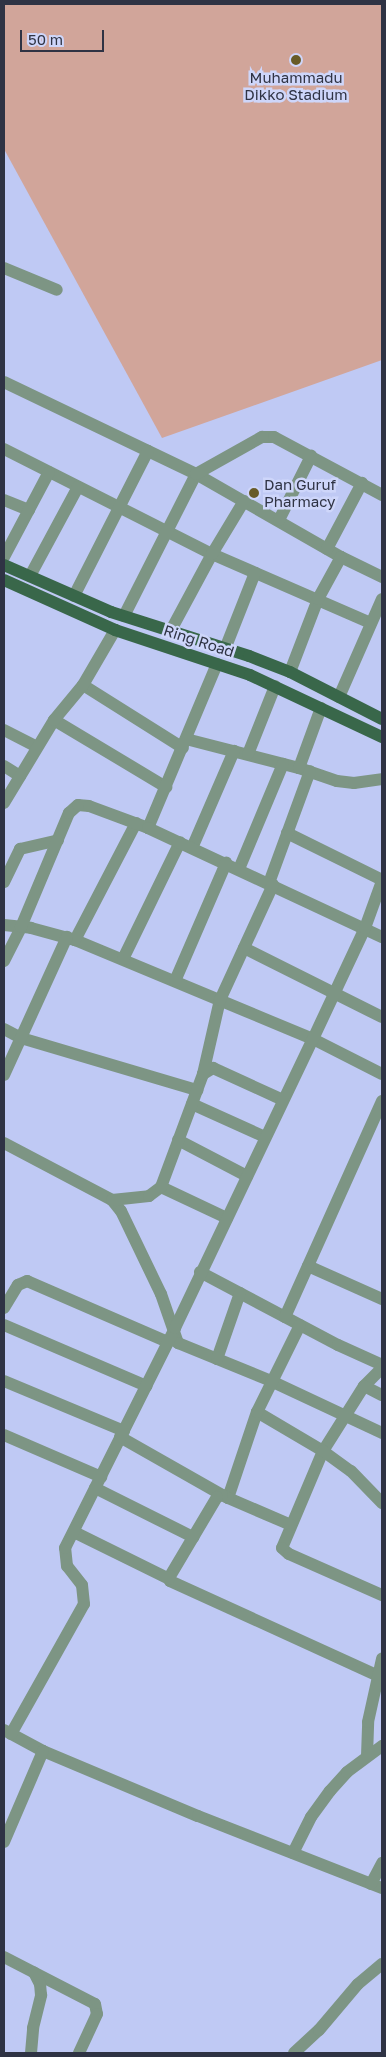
<!DOCTYPE html>
<style>
body{margin:0}
#map{position:relative;width:386px;height:2057px;overflow:hidden;background:#bfc9f4;font-family:"Golos Text",sans-serif}
div>[style]{position:absolute}
[style*='--x']{left:calc(var(--x)*1px);top:calc(var(--y)*1px);width:calc(var(--w)*1px);rotate:calc(var(--a)*1deg)}
.green>*{inset:0;background:#d1a59a}
.minor>*{height:12px;margin:-6px;padding:0 6px;transform-origin:6px;border-radius:6px;background:#7d9584}
.primary>*{height:12px;margin:-6px;padding:0 6px;transform-origin:6px;border-radius:6px;background:#39674a}
.dots>*{width:14px;height:14px;translate:-50% -50%;box-sizing:border-box;border:2px solid #ced6fa;border-radius:50%}
span{translate:-50% -50%;white-space:nowrap;text-align:center;line-height:1.15;-webkit-text-stroke:5px #ced6fa;paint-order:stroke}
.poi-label{font-size:15px;color:#2f3344}
.left{translate:0 -50%;text-align:left}
.street-label{font-size:15px;color:#2f3344}
.frame{position:absolute;inset:0;border:5px solid #2f3344;pointer-events:none}
.scale{position:absolute;left:20px;top:30px;width:84px;height:22px;box-sizing:border-box;border:2px solid #2f3344;border-top:0;padding-left:6px;font-size:15px;line-height:18px;white-space:nowrap;color:#2f3344;-webkit-text-stroke:4px #ced6fa;paint-order:stroke}
</style>
<div id="map">
<div class="green">
<div style="clip-path:polygon(4px 4px,382px 4px,382px 360px,162px 438px,4px 149px)"></div>
</div>
<div class="minor">
<div style="--x:4;--y:268;--w:57;--a:22.5"></div>
<div style="--x:4;--y:382;--w:213;--a:25.6"></div>
<div style="--x:196;--y:474;--w:167;--a:29.8"></div>
<div style="--x:341;--y:557;--w:46;--a:26"></div>
<div style="--x:4;--y:449;--w:233;--a:26.8"></div>
<div style="--x:212;--y:554;--w:173;--a:23.5"></div>
<div style="--x:4;--y:500;--w:27;--a:22"></div>
<div style="--x:279;--y:520;--w:72;--a:-63.4"></div>
<div style="--x:327;--y:549;--w:75;--a:-62.1"></div>
<div style="--x:4;--y:557;--w:96;--a:-62.1"></div>
<div style="--x:30;--y:576;--w:101;--a:-61.7"></div>
<div style="--x:74;--y:596;--w:163;--a:-63"></div>
<div style="--x:124;--y:616;--w:159;--a:-63.1"></div>
<div style="--x:196;--y:474;--w:76;--a:-29.3"></div>
<div style="--x:262;--y:437;--w:12;--a:0"></div>
<div style="--x:274;--y:437;--w:123;--a:28.2"></div>
<div style="--x:170;--y:632;--w:89;--a:-61.7"></div>
<div style="--x:212;--y:554;--w:62;--a:-58.9"></div>
<div style="--x:225;--y:649;--w:82;--a:-68.5"></div>
<div style="--x:290;--y:672;--w:78;--a:-69"></div>
<div style="--x:318;--y:599;--w:48;--a:-61.3"></div>
<div style="--x:83;--y:685;--w:118;--a:32.2"></div>
<div style="--x:339;--y:697;--w:107;--a:-66.3"></div>
<div style="--x:54;--y:720;--w:131;--a:30.9"></div>
<div style="--x:4;--y:730;--w:37;--a:27"></div>
<div style="--x:186;--y:739;--w:117;--a:14.4"></div>
<div style="--x:299;--y:768;--w:40;--a:18.9"></div>
<div style="--x:337;--y:781;--w:17;--a:7"></div>
<div style="--x:354;--y:783;--w:28;--a:-8"></div>
<div style="--x:248;--y:754;--w:73;--a:-68.3"></div>
<div style="--x:4;--y:766;--w:19;--a:32"></div>
<div style="--x:299;--y:768;--w:64;--a:-69.9"></div>
<div style="--x:4;--y:803;--w:97;--a:-58.9"></div>
<div style="--x:54;--y:720;--w:45;--a:-50.4"></div>
<div style="--x:83;--y:685;--w:64;--a:-59.8"></div>
<div style="--x:148;--y:828;--w:178;--a:-67.2"></div>
<div style="--x:287;--y:833;--w:106;--a:26.3"></div>
<div style="--x:192;--y:848;--w:106;--a:-66.6"></div>
<div style="--x:239;--y:869;--w:114;--a:-67.3"></div>
<div style="--x:4;--y:882;--w:37;--a:-64"></div>
<div style="--x:20;--y:849;--w:39;--a:-13"></div>
<div style="--x:269;--y:883;--w:119;--a:-69.9"></div>
<div style="--x:4;--y:925;--w:27;--a:6"></div>
<div style="--x:31;--y:928;--w:46;--a:15.3"></div>
<div style="--x:75;--y:940;--w:258;--a:22.6"></div>
<div style="--x:313;--y:1039;--w:77;--a:26.9"></div>
<div style="--x:75;--y:940;--w:132;--a:-62.5"></div>
<div style="--x:244;--y:948;--w:154;--a:26.6"></div>
<div style="--x:123;--y:959;--w:130;--a:-64"></div>
<div style="--x:4;--y:961;--w:38;--a:-63"></div>
<div style="--x:21;--y:927;--w:124;--a:-67.2"></div>
<div style="--x:69;--y:813;--w:12;--a:-42"></div>
<div style="--x:78;--y:805;--w:11;--a:5"></div>
<div style="--x:89;--y:806;--w:63;--a:20.4"></div>
<div style="--x:148;--y:828;--w:258;--a:25"></div>
<div style="--x:175;--y:981;--w:129;--a:-66.6"></div>
<div style="--x:4;--y:1029;--w:19;--a:28"></div>
<div style="--x:21;--y:1038;--w:184;--a:16.5"></div>
<div style="--x:203;--y:1074;--w:12;--a:-31"></div>
<div style="--x:213;--y:1068;--w:77;--a:24.6"></div>
<div style="--x:4;--y:1075;--w:152;--a:-65.5"></div>
<div style="--x:192;--y:1104;--w:80;--a:24.3"></div>
<div style="--x:178;--y:1140;--w:78;--a:27.6"></div>
<div style="--x:4;--y:1143;--w:122;--a:27.8"></div>
<div style="--x:112;--y:1200;--w:14;--a:51"></div>
<div style="--x:121;--y:1211;--w:92;--a:64.3"></div>
<div style="--x:161;--y:1294;--w:52;--a:70.9"></div>
<div style="--x:178;--y:1343;--w:100;--a:22.2"></div>
<div style="--x:271;--y:1381;--w:123;--a:25.1"></div>
<div style="--x:161;--y:1187;--w:73;--a:25.2"></div>
<div style="--x:112;--y:1200;--w:37;--a:-6"></div>
<div style="--x:149;--y:1196;--w:15;--a:-37"></div>
<div style="--x:161;--y:1187;--w:121;--a:-69.6"></div>
<div style="--x:203;--y:1074;--w:76;--a:-77.1"></div>
<div style="--x:220;--y:1000;--w:127;--a:-65.3"></div>
<div style="--x:308;--y:1266;--w:81;--a:24"></div>
<div style="--x:200;--y:1272;--w:156;--a:27.9"></div>
<div style="--x:338;--y:1345;--w:48;--a:24.4"></div>
<div style="--x:4;--y:1308;--w:27;--a:-59"></div>
<div style="--x:18;--y:1285;--w:10;--a:-24"></div>
<div style="--x:27;--y:1281;--w:154;--a:23.4"></div>
<div style="--x:285;--y:1317;--w:237;--a:-65.8"></div>
<div style="--x:4;--y:1325;--w:155;--a:23.2"></div>
<div style="--x:217;--y:1359;--w:70;--a:-70.8"></div>
<div style="--x:382;--y:1368;--w:25;--a:135"></div>
<div style="--x:364;--y:1386;--w:77;--a:122.2"></div>
<div style="--x:323;--y:1451;--w:105;--a:112.9"></div>
<div style="--x:282;--y:1548;--w:9;--a:41"></div>
<div style="--x:289;--y:1554;--w:102;--a:23.8"></div>
<div style="--x:4;--y:1381;--w:130;--a:22.6"></div>
<div style="--x:364;--y:1386;--w:20;--a:27"></div>
<div style="--x:257;--y:1412;--w:77;--a:30.6"></div>
<div style="--x:323;--y:1451;--w:34;--a:36"></div>
<div style="--x:351;--y:1471;--w:45;--a:45.9"></div>
<div style="--x:4;--y:1435;--w:106;--a:23.4"></div>
<div style="--x:120;--y:1437;--w:117;--a:29.6"></div>
<div style="--x:95;--y:1488;--w:110;--a:26.6"></div>
<div style="--x:228;--y:1498;--w:91;--a:-71.4"></div>
<div style="--x:257;--y:1412;--w:97;--a:-63.7"></div>
<div style="--x:291;--y:1525;--w:69;--a:-156.8"></div>
<div style="--x:228;--y:1498;--w:7;--a:-153"></div>
<div style="--x:222;--y:1495;--w:5;--a:158"></div>
<div style="--x:217;--y:1497;--w:92;--a:120.7"></div>
<div style="--x:170;--y:1576;--w:5;--a:90"></div>
<div style="--x:170;--y:1581;--w:229;--a:24.5"></div>
<div style="--x:74;--y:1532;--w:106;--a:26.3"></div>
<div style="--x:4;--y:1730;--w:44;--a:28.3"></div>
<div style="--x:43;--y:1751;--w:168;--a:22.8"></div>
<div style="--x:198;--y:1816;--w:198;--a:21.4"></div>
<div style="--x:11;--y:1734;--w:149;--a:-60.7"></div>
<div style="--x:84;--y:1604;--w:19;--a:-96"></div>
<div style="--x:82;--y:1585;--w:24;--a:-128"></div>
<div style="--x:67;--y:1566;--w:18;--a:-96"></div>
<div style="--x:65;--y:1548;--w:246;--a:-63.4"></div>
<div style="--x:175;--y:1328;--w:320;--a:-64.5"></div>
<div style="--x:313;--y:1039;--w:123;--a:-64.9"></div>
<div style="--x:365;--y:928;--w:50;--a:-70.1"></div>
<div style="--x:367;--y:1756;--w:34;--a:-88"></div>
<div style="--x:368;--y:1722;--w:65;--a:-77.5"></div>
<div style="--x:4;--y:1842;--w:99;--a:-66.8"></div>
<div style="--x:293;--y:1853;--w:40;--a:-63.4"></div>
<div style="--x:311;--y:1817;--w:32;--a:-54"></div>
<div style="--x:330;--y:1791;--w:25;--a:-48"></div>
<div style="--x:347;--y:1772;--w:44;--a:-36.6"></div>
<div style="--x:371;--y:1884;--w:24;--a:-62"></div>
<div style="--x:4;--y:1957;--w:102;--a:27.3"></div>
<div style="--x:95;--y:2004;--w:10;--a:79"></div>
<div style="--x:97;--y:2014;--w:43;--a:114.8"></div>
<div style="--x:31;--y:2053;--w:25;--a:-85"></div>
<div style="--x:33;--y:2028;--w:34;--a:-76"></div>
<div style="--x:41;--y:1995;--w:11;--a:-95"></div>
<div style="--x:40;--y:1984;--w:13;--a:-117"></div>
<div style="--x:294;--y:2053;--w:34;--a:-43"></div>
<div style="--x:319;--y:2030;--w:60;--a:-49.7"></div>
<div style="--x:358;--y:1984;--w:31;--a:-40"></div>
</div>
<div class="primary">
<div style="--x:4;--y:565;--w:117;--a:23.7"></div>
<div style="--x:111;--y:612;--w:145;--a:17.7"></div>
<div style="--x:249;--y:656;--w:44;--a:21.3"></div>
<div style="--x:290;--y:672;--w:103;--a:27.1"></div>
<div style="--x:4;--y:580;--w:122;--a:24.2"></div>
<div style="--x:115;--y:630;--w:142;--a:18.4"></div>
<div style="--x:250;--y:675;--w:146;--a:25.2"></div>
</div>
<div class="dots">
<div style="left:296px;top:60px;background:#685b27"></div>
<div style="left:254px;top:493px;background:#685b27"></div>
</div>
<div class="poi-label">
<span style="left:296px;top:86px">Muhammadu<br>Dikko Stadium</span>
<span class="left" style="left:264px;top:493px">Dan Guruf<br>Pharmacy</span>
</div>
<div class="street-label">
<span style="left:199px;top:641px;rotate:18deg">Ring Road</span>
</div>
<div class="frame"></div>
<div class="scale">50 m</div>
</div>
